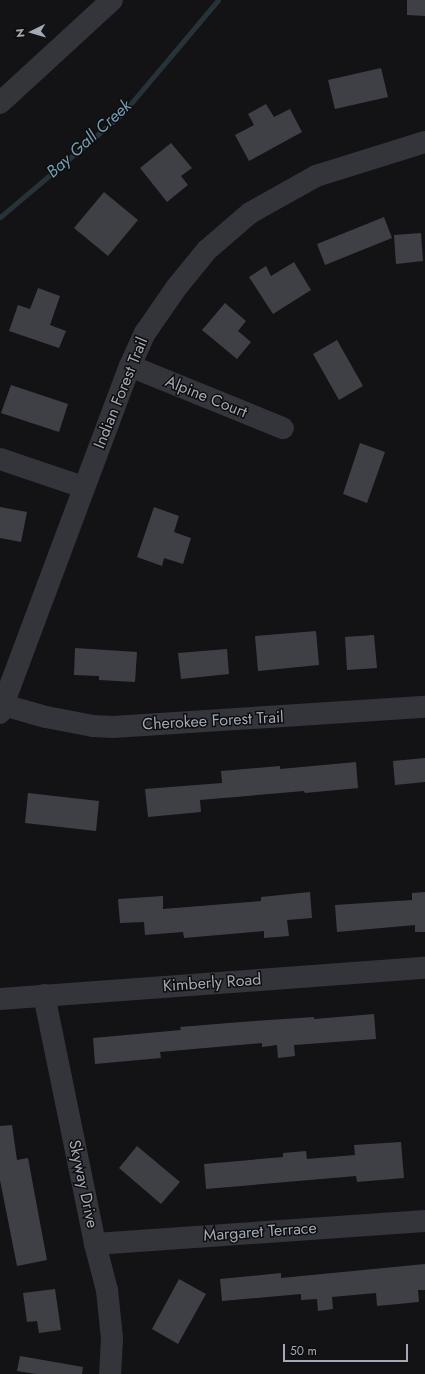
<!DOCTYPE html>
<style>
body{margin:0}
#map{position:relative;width:425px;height:1374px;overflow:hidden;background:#131315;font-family:Jost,sans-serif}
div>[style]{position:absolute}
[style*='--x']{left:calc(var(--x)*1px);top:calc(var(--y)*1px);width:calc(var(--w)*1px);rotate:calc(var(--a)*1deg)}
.stream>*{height:5px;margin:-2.5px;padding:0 2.5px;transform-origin:2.5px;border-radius:2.5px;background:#283339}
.building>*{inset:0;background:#3e4045}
.minor>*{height:22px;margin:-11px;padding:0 11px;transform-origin:11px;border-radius:11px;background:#33353a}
span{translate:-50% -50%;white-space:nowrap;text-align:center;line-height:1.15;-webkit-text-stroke:3px #0e0e0f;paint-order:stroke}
.street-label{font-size:16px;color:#a3aab6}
.water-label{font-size:17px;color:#759db6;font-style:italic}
.north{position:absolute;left:12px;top:12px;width:40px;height:40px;-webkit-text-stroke:3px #0e0e0f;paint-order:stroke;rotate:265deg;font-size:11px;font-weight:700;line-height:16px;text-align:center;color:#a3aab6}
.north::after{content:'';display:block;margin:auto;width:14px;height:18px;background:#a3aab6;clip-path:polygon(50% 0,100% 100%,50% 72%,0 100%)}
.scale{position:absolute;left:283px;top:1344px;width:125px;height:18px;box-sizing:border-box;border:2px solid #a3aab6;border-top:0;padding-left:5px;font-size:12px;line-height:14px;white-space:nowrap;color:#a3aab6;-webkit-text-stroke:3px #0e0e0f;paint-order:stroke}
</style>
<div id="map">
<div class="stream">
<div style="--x:0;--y:217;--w:160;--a:-40.2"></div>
<div style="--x:122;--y:114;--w:149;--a:-49.9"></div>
</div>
<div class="building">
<div style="clip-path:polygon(407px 0,425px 0,425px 16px,407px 15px)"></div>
<div style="clip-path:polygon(381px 68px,388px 97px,335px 109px,328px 80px)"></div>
<div style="clip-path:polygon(266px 104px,274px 117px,290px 109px,302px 132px,249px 161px,235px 135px,254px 125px,248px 114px)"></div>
<div style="clip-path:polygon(171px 143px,192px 168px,181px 176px,188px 185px,167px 202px,140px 168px)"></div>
<div style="clip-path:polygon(104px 192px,138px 220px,108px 256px,74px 228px)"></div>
<div style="clip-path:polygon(384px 217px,392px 238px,325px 265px,317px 244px)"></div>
<div style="clip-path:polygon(421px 233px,423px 261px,396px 264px,394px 235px)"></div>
<div style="clip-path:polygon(294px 262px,311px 290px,273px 314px,249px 277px,266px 266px,271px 276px)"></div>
<div style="clip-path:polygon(38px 288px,60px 296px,50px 325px,66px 331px,59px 348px,9px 331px,18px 305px,30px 309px)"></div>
<div style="clip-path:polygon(225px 303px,246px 321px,238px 331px,251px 342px,237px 359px,202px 330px)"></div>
<div style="clip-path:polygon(337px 340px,363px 386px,339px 400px,313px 354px)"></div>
<div style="clip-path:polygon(11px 385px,68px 404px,59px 432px,1px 413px)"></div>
<div style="clip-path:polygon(360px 443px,385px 452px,367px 503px,343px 494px)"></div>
<div style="clip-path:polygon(0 507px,27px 512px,21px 542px,0 538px)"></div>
<div style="clip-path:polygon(154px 507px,179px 516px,174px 532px,191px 538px,183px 564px,164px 558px,162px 566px,137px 557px)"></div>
<div style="clip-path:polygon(316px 631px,319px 665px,258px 671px,255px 636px)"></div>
<div style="clip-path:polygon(374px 635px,377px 668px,347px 670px,345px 637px)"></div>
<div style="clip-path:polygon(75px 648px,137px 652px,135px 682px,99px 680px,99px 676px,74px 675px)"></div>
<div style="clip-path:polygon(227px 649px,229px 674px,181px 679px,178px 653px)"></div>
<div style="clip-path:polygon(425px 758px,425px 782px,395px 785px,393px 761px)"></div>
<div style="clip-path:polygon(356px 762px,358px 788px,305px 793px,304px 791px,200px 800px,201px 812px,148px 817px,145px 789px,222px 783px,221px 771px,280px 766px,280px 769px)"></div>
<div style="clip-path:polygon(28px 793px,99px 801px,96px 831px,25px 823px)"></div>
<div style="clip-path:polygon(310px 892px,312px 918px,287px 920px,289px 936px,264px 938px,264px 931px,184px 938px,183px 932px,145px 935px,144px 922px,120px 923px,118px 899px,163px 896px,163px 909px,261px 901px,261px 897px)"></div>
<div style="clip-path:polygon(425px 892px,425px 932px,415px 932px,415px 925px,337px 932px,335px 905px,412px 900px,412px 893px)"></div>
<div style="clip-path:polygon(374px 1014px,376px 1039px,294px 1045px,295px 1056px,278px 1058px,277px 1045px,262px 1047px,262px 1043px,160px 1052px,161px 1058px,95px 1064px,93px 1038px,181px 1030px,180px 1027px,241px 1022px,314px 1017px,314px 1019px)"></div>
<div style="clip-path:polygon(12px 1125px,17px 1160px,28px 1158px,47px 1260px,17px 1266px,0 1180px,0 1126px)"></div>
<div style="clip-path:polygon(401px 1142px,404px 1178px,357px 1182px,356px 1176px,206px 1189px,204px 1164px,283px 1157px,283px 1153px,306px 1151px,307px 1159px,355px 1155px,354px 1145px)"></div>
<div style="clip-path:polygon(137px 1146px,180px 1182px,161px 1204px,119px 1168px)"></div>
<div style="clip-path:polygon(425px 1264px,425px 1290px,418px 1290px,419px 1302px,377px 1306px,376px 1293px,332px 1297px,333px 1309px,318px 1311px,317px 1299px,301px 1300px,301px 1294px,222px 1301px,220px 1279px,281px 1273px,281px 1278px)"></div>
<div style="clip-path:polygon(179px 1279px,206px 1294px,178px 1344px,152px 1329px)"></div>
<div style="clip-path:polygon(55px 1289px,61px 1330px,39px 1333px,37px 1321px,27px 1322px,23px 1293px)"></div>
<div style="clip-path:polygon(20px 1356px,83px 1367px,82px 1374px,36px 1374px,17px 1371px)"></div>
</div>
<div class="minor">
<div style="--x:0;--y:103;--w:152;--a:-42.6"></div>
<div style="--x:130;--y:366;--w:165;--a:22.1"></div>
<div style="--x:0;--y:459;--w:88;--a:18.6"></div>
<div style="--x:0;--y:704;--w:48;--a:15.8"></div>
<div style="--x:46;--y:717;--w:48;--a:10.8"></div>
<div style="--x:93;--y:726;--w:20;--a:3"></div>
<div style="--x:113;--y:727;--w:313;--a:-3.7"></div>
<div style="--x:0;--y:713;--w:371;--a:-69.5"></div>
<div style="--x:130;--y:366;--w:36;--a:-66"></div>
<div style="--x:145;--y:333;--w:55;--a:-55.4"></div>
<div style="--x:176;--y:288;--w:49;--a:-50.8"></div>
<div style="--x:207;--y:250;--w:57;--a:-40.7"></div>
<div style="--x:250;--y:213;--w:76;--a:-29.3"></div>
<div style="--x:316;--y:176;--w:114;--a:-17.3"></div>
<div style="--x:44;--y:995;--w:254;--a:78.4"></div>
<div style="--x:95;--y:1244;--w:48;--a:75.4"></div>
<div style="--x:107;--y:1290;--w:48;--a:84.1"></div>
<div style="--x:112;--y:1338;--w:36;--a:93"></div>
<div style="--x:0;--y:999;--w:426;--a:-4.2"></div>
<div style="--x:95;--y:1244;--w:331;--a:-4"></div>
</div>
<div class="street-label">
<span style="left:121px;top:393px;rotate:-68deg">Indian Forest Trail</span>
<span style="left:206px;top:397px;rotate:22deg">Alpine Court</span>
<span style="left:213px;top:721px;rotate:-3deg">Cherokee Forest Trail</span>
<span style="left:212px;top:983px;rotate:-4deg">Kimberly Road</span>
<span style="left:83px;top:1184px;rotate:78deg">Skyway Drive</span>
<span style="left:260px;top:1232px;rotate:-4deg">Margaret Terrace</span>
</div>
<div class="water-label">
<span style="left:89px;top:139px;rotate:-42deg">Bay Gall Creek</span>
</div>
<div class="north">N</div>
<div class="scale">50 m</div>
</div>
